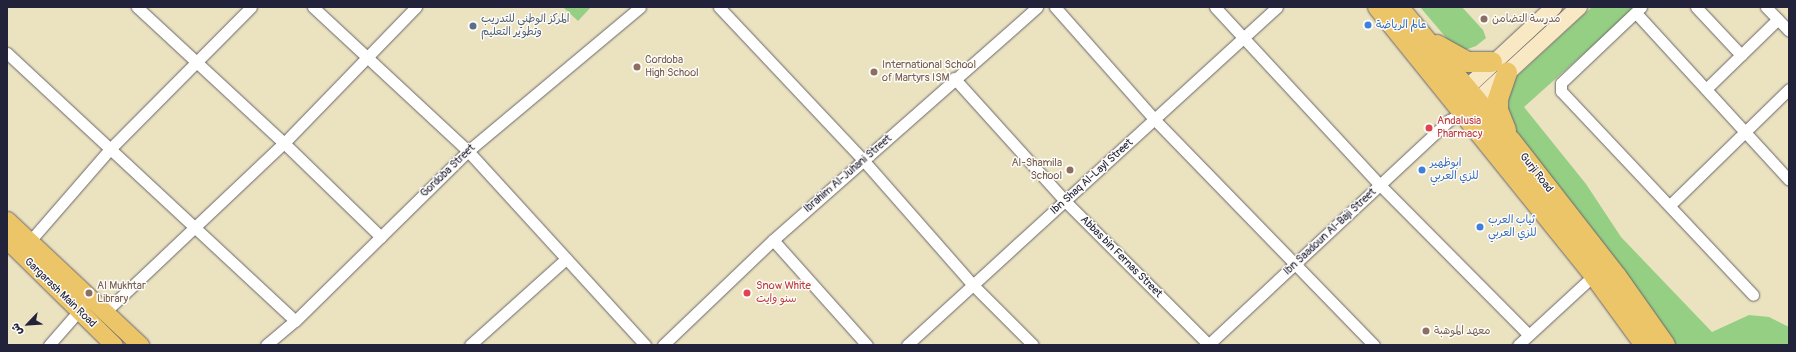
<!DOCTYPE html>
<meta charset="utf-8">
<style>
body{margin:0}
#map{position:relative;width:1796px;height:352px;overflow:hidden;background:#ebe2c0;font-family:Pangolin,"Playpen Sans Arabic",sans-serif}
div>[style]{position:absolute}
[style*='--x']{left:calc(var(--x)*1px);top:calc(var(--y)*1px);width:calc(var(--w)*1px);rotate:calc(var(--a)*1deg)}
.green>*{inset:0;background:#95cf83}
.roads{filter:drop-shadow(0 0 1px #68656a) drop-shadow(0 0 1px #68656a)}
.street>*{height:11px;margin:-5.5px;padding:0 5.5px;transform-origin:5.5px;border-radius:5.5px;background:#fff}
.secondary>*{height:16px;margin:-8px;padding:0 8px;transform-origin:8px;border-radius:8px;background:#f8e8c3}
.primary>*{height:17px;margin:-8.5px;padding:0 8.5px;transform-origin:8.5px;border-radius:8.5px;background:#edc569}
.highway>*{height:20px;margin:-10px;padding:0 10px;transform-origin:10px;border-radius:10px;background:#edc569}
.dots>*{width:11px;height:11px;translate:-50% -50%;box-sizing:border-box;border:2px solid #fdfcf7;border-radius:50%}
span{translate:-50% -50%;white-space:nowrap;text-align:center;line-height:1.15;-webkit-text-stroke:3px #fdfcf7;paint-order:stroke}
.education-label{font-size:11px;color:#785e54}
.left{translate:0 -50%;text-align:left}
.right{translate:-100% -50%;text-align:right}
.service-label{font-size:11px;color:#4e5e75}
.shop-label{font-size:11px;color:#366cbe}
.health-label{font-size:11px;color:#be3a42}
.street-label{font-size:11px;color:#22223b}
.frame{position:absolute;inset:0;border:8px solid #22223b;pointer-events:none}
.north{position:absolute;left:8px;top:304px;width:40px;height:40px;-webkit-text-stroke:3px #fdfcf7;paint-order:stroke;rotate:245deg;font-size:11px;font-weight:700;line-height:16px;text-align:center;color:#22223b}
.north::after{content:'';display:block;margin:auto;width:14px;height:18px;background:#22223b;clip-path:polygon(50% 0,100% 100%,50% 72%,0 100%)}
</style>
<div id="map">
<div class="green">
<div style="clip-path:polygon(563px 7px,591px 7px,578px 21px)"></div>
<div style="clip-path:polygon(1420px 7px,1462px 7px,1483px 30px,1486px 38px,1476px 46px,1465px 50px,1454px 47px)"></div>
<div style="clip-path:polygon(1592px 7px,1636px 7px,1524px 107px,1586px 184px,1621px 237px,1712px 332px,1749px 315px,1769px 317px,1789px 327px,1789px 345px,1673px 345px,1507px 121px,1509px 95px,1516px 77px)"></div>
</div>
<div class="roads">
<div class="street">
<div style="--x:137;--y:7;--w:200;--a:42.8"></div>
<div style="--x:284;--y:143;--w:135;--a:44.1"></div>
<div style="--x:313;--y:7;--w:212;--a:42.9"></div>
<div style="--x:468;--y:151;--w:263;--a:47.6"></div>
<div style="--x:719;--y:7;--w:212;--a:46.7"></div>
<div style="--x:864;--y:161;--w:164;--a:48.7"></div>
<div style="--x:972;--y:284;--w:86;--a:45"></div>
<div style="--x:1055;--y:7;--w:151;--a:48.5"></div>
<div style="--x:1155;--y:120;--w:314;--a:45.8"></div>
<div style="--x:1215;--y:7;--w:243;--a:47.2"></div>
<div style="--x:1380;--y:185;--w:211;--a:45.2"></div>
<div style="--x:1641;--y:7;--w:110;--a:136.5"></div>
<div style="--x:1561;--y:83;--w:8;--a:90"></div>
<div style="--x:1561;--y:91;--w:280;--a:46.7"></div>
<div style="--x:1696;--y:7;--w:66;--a:46.8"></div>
<div style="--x:1766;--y:7;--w:33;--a:46"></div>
<div style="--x:1636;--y:13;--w:226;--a:47.5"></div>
<div style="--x:7;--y:53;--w:393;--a:42.9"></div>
<div style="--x:954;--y:78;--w:166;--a:47.9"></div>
<div style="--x:1065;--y:201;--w:204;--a:45"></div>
<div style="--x:1706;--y:89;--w:100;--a:-44.2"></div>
<div style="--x:1670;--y:205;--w:166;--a:-44.3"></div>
<div style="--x:773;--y:240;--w:141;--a:48.2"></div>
<div style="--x:30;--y:241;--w:122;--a:-49"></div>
<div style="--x:110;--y:149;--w:200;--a:-45.2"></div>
<div style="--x:105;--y:312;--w:246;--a:-43.4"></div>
<div style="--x:284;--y:143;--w:190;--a:-45.9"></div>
<div style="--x:49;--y:345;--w:52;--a:-48.9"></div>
<div style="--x:266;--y:345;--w:38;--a:-40"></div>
<div style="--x:295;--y:321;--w:243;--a:-44.5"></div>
<div style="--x:468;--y:151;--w:224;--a:-39.9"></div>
<div style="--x:470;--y:345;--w:129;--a:-41.9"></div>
<div style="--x:663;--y:345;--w:152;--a:-43.7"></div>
<div style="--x:773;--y:240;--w:352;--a:-41.4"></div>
<div style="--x:907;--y:345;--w:501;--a:-42.41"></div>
<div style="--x:1208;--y:345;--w:330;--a:-43"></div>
<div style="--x:1449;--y:120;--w:15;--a:-23"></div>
<div style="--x:1518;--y:345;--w:103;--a:-42.6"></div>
</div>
<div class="secondary">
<div style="--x:1458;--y:96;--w:131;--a:-42.8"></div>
<div style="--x:1468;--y:109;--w:151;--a:-42.6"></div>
</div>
<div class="primary">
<div style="--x:7;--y:220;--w:183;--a:43.2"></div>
<div style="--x:7;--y:240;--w:150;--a:44.5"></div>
</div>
<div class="highway">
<div style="--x:1378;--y:7;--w:344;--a:51.1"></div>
<div style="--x:1594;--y:275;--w:87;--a:53.9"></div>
<div style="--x:1398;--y:7;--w:175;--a:49.9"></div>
<div style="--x:1511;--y:141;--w:172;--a:52.1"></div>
<div style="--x:1617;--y:277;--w:83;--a:54.8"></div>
<div style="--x:1437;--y:45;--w:35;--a:29"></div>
<div style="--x:1468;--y:62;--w:24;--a:0"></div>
<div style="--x:1506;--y:130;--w:22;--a:-112"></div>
<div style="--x:1498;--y:110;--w:11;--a:-90"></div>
<div style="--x:1498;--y:99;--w:28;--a:-71"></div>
</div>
</div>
<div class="dots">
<div style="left:1484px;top:19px;background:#8d6e63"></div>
<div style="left:1368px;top:25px;background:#3f7fe0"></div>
<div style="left:473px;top:26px;background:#5c6f8a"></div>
<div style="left:637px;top:67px;background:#8d6e63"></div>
<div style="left:874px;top:72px;background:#8d6e63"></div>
<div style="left:1429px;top:128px;background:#e0444e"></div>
<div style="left:1070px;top:170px;background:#8d6e63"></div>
<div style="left:1422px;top:170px;background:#3f7fe0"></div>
<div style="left:1480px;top:227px;background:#3f7fe0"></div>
<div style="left:89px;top:293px;background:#8d6e63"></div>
<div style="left:747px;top:293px;background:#e0444e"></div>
<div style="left:1426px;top:331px;background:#8d6e63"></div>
</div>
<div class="education-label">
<span class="left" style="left:1492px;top:19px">مدرسة التضامن</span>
<span class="left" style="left:645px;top:67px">Cordoba<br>High School</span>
<span class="left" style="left:882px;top:72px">International School<br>of Martyrs ISM</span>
<span class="right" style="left:1062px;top:170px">Al-Shamila<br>School</span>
<span class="left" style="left:97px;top:293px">Al Mukhtar<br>Library</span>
<span class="left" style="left:1434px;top:331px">معهد الموهبة</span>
</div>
<div class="service-label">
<span class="left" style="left:481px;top:26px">المركز الوطني للتدريب<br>وتطوير التعليم</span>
</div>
<div class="shop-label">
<span class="left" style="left:1376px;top:25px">عالم الرياضة</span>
<span class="left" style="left:1430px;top:170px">ابوظهير<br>للزي العربي</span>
<span class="left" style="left:1488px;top:227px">ثياب العرب<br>للزي العربي</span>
</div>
<div class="health-label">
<span class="left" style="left:1437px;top:128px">Andalusia<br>Pharmacy</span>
<span class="left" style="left:756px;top:293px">Snow White<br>سنو وايت</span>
</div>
<div class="street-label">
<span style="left:448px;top:171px;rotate:-44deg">Gordoba Street</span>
<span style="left:1536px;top:173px;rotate:52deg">Gurji Road</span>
<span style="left:848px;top:174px;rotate:-41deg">Ibrahim Al-Juhani Street</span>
<span style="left:1092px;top:177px;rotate:-42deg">Ibn Shaq Al-Layl Street</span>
<span style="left:1330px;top:232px;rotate:-43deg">Ibn Saadoun Al-Baji Street</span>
<span style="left:1121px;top:257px;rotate:45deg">Abbas bin Fernas Street</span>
<span style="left:60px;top:293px;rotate:44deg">Gargarash Main Road</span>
</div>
<div class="frame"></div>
<div class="north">ش</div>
</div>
